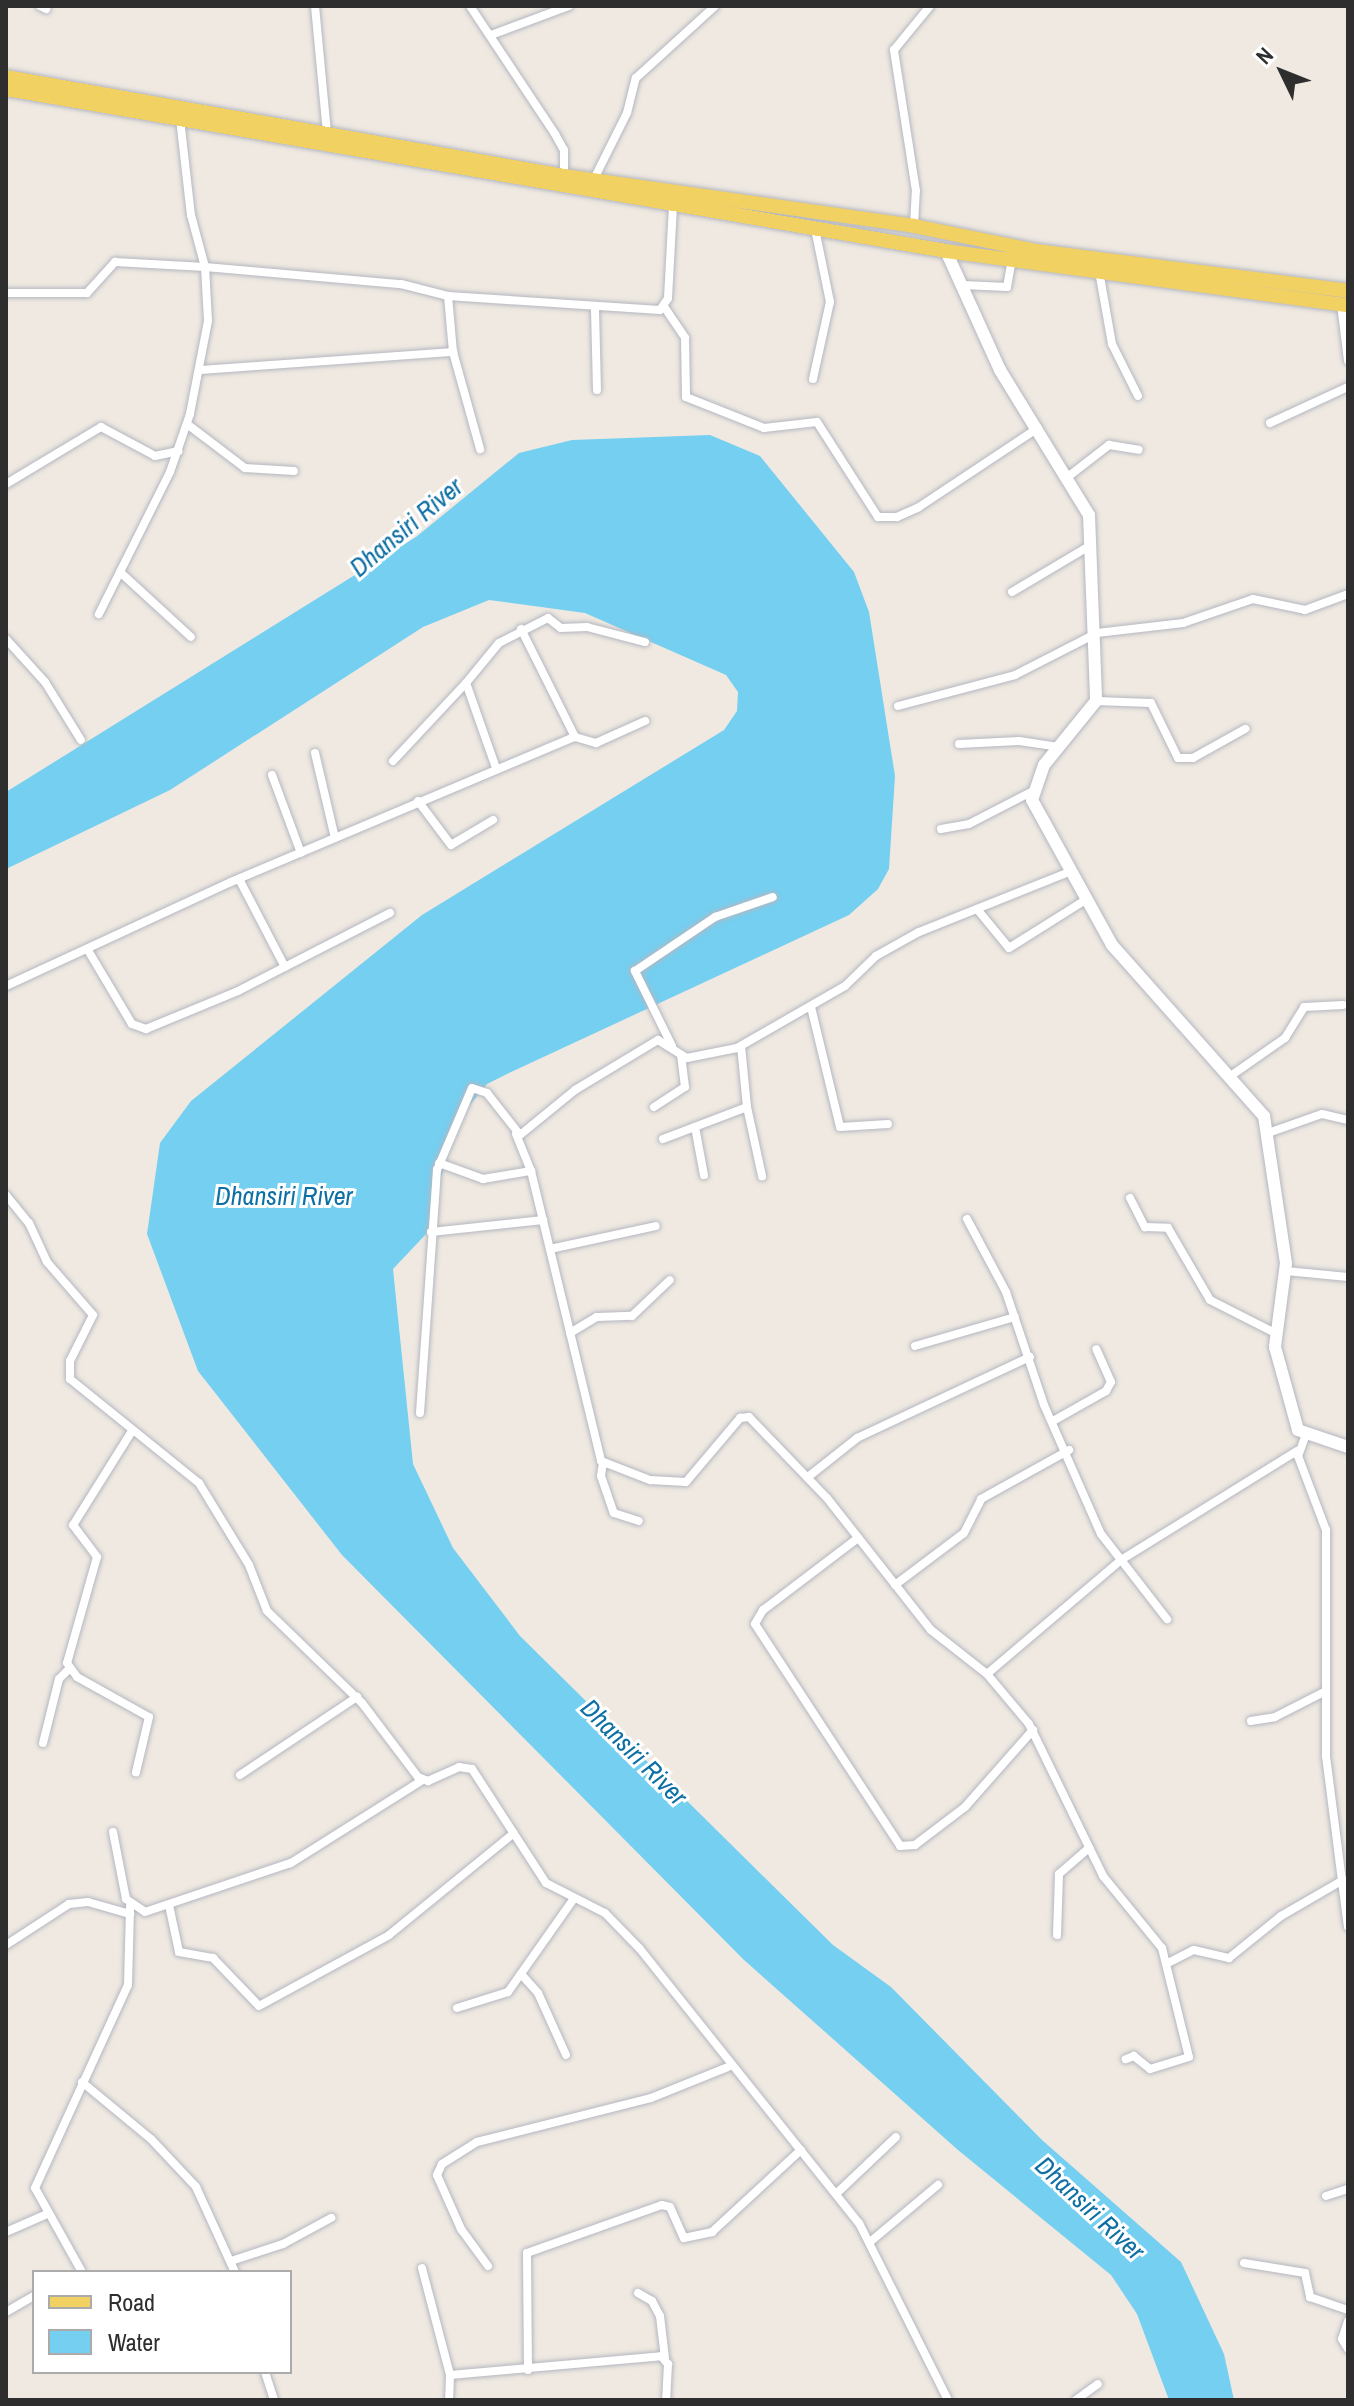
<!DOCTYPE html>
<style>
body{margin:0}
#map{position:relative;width:1354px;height:2406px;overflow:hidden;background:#efe9e1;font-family:"Archivo Narrow",sans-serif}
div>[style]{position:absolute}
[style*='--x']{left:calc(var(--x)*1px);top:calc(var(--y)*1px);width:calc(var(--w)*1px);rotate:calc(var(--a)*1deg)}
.water>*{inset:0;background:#75cff0}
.roads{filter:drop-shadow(0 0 2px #b4b7c1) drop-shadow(0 0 2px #b4b7c1)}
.street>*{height:8px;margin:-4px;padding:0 4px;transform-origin:4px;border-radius:4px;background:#fff}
.secondary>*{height:12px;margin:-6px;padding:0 6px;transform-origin:6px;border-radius:6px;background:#fff}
.primary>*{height:14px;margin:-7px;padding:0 7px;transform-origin:7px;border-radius:7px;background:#f2d163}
span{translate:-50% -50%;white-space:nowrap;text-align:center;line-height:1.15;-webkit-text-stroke:6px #fff;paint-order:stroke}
.water-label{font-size:26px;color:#0d6fa3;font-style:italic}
.frame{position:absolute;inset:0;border:8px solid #2e2e2e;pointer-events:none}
.legend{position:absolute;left:32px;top:2270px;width:260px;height:104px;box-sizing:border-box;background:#fff;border:2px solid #ababab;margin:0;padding:10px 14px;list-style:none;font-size:24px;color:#2e2e2e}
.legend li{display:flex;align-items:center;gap:16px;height:40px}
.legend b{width:40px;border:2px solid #ababab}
.north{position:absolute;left:1242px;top:32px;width:80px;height:80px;-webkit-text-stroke:6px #fff;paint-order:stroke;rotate:313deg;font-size:22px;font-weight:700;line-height:32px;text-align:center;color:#2e2e2e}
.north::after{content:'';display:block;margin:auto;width:28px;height:36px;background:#2e2e2e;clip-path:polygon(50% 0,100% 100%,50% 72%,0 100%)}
</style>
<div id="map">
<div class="water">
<div style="clip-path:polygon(710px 435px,760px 456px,854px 572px,869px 612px,895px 776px,889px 869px,878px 889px,849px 915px,509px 1073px,487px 1084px,469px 1106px,449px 1147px,428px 1232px,393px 1269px,413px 1464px,453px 1548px,520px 1636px,833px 1945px,891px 1987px,1042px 2140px,1181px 2262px,1224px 2354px,1234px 2400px,1169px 2400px,1137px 2314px,1111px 2275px,958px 2150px,743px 1959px,342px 1555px,198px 1371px,147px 1234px,160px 1143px,191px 1101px,422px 915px,724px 730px,737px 711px,738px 692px,726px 675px,585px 613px,489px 600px,423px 627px,170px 790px,6px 869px,6px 792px,416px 537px,519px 453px,572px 440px)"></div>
</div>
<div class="roads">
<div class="street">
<div style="--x:40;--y:6;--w:7;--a:27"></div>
<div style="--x:315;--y:6;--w:129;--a:84.6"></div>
<div style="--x:470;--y:6;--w:154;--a:56.4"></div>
<div style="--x:555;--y:134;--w:18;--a:61"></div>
<div style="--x:564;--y:150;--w:26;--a:90"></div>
<div style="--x:491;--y:35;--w:83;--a:-20.4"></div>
<div style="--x:180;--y:119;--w:97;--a:83.5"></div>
<div style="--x:191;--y:215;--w:54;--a:74.9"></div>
<div style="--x:205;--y:267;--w:197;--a:5"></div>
<div style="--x:401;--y:284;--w:49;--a:14.3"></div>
<div style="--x:448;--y:296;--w:212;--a:3.8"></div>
<div style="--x:660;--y:310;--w:14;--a:-56"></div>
<div style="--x:668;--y:298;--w:92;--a:-86.9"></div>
<div style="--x:594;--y:179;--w:74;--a:-63.4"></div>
<div style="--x:627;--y:113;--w:36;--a:-76"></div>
<div style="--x:636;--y:78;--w:107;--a:-42.3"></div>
<div style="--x:914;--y:226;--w:35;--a:-87"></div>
<div style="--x:916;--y:191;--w:143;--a:-98.9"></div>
<div style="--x:894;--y:50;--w:57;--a:-50.7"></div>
<div style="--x:1099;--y:271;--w:74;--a:79.9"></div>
<div style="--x:1112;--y:344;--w:58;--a:63.4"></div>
<div style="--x:962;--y:285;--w:45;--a:2.5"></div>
<div style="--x:1007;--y:287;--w:27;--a:-80"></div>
<div style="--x:6;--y:293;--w:81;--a:0"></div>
<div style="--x:87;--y:293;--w:42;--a:-47.9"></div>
<div style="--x:115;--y:262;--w:90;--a:3.2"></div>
<div style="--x:205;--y:267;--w:54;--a:86.8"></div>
<div style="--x:208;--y:321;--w:95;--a:101"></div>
<div style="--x:190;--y:414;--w:61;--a:109"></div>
<div style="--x:170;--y:472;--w:159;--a:116.6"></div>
<div style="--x:448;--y:296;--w:56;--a:84.9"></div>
<div style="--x:1341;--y:304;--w:57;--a:83"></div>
<div style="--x:665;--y:308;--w:36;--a:56"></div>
<div style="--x:685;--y:338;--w:59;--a:89"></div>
<div style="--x:686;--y:397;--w:84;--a:21.7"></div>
<div style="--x:764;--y:428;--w:53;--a:-6.5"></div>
<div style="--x:817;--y:422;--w:113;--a:57.3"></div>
<div style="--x:878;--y:517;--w:19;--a:0"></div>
<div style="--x:897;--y:517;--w:24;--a:-24"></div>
<div style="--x:919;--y:507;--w:143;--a:-33.6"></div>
<div style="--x:595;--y:309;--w:81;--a:88.6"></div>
<div style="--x:201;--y:370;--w:253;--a:-4.1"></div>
<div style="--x:453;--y:352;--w:101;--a:74.4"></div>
<div style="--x:813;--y:379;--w:79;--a:-77.6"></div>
<div style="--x:830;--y:302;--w:75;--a:-101.6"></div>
<div style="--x:1270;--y:423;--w:86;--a:-24.8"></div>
<div style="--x:187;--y:424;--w:73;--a:37.2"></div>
<div style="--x:245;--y:468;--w:49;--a:3.5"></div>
<div style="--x:1069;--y:476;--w:51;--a:-37.8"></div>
<div style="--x:1109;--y:445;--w:30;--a:9"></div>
<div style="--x:6;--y:484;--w:111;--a:-31"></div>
<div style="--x:101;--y:427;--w:61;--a:28.2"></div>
<div style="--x:155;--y:456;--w:24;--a:-12"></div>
<div style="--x:120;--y:572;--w:96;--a:42.5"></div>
<div style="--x:1012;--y:592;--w:92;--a:-30.7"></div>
<div style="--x:521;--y:629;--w:121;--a:63.4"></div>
<div style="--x:575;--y:737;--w:22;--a:16"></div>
<div style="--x:596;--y:743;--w:54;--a:-24.2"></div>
<div style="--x:6;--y:639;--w:58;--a:47.8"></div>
<div style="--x:45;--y:682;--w:68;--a:58.2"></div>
<div style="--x:1096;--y:701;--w:55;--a:2.1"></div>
<div style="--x:1151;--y:703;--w:61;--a:63.9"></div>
<div style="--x:1178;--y:758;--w:15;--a:0"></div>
<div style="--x:1193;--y:758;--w:60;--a:-29.1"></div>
<div style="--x:898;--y:706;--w:121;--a:-14.8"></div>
<div style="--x:1015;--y:675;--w:92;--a:-27.1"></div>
<div style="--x:1097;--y:633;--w:87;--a:-6.6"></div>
<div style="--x:1183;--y:623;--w:74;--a:-18.9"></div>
<div style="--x:1253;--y:599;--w:53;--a:11.9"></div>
<div style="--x:1305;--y:610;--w:46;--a:-20.4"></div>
<div style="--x:959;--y:744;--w:60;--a:-2.9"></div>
<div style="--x:1019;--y:741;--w:40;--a:8.5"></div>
<div style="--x:315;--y:753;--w:87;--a:76.8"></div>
<div style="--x:393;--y:761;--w:107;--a:-46.9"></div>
<div style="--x:496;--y:768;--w:90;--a:-109.4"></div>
<div style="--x:466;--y:683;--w:52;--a:-50.5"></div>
<div style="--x:499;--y:643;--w:55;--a:-27"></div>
<div style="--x:548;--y:618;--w:16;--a:38"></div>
<div style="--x:561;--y:628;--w:26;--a:-2"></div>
<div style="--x:587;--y:627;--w:60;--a:14.5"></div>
<div style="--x:272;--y:775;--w:83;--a:69.6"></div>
<div style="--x:418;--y:801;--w:55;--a:53.1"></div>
<div style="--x:451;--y:845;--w:49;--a:-30.8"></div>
<div style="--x:941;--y:829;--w:28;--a:-10"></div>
<div style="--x:969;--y:824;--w:72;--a:-27.3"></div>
<div style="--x:239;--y:879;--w:99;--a:62.4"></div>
<div style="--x:977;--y:909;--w:50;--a:50.6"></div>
<div style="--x:1009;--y:948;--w:89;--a:-32.1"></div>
<div style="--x:89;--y:952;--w:84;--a:59.2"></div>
<div style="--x:132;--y:1024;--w:15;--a:20"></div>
<div style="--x:146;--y:1029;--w:100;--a:-22.4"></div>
<div style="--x:238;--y:991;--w:171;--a:-27.2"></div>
<div style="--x:6;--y:986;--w:248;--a:-24.8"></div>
<div style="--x:231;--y:882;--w:373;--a:-22.9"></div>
<div style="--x:811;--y:1007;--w:123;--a:76.4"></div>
<div style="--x:840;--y:1127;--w:48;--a:-3.6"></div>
<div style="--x:672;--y:1046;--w:84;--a:-116.3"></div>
<div style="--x:635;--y:971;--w:97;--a:-34"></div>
<div style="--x:715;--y:917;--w:61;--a:-19"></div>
<div style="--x:1232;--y:1075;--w:65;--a:-34.9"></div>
<div style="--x:1285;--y:1038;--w:36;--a:-58"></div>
<div style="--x:1304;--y:1007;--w:39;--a:-3"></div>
<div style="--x:654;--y:1107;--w:37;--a:-33"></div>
<div style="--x:685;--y:1087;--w:31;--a:-97"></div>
<div style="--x:747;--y:1107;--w:71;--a:77.7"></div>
<div style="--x:695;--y:1127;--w:49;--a:79.4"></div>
<div style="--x:1268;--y:1133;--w:57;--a:-19.4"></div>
<div style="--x:1322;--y:1114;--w:27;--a:13"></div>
<div style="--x:516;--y:1134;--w:40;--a:68"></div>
<div style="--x:531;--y:1171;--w:298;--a:76.4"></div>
<div style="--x:601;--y:1461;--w:53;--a:21.2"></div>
<div style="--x:650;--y:1480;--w:36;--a:3"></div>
<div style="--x:686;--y:1482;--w:84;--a:-49.8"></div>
<div style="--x:740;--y:1418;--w:9;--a:-6"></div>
<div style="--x:749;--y:1417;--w:112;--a:46.1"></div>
<div style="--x:827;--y:1498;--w:168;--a:51.8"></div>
<div style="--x:931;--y:1630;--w:71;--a:38.2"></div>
<div style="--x:987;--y:1674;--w:65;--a:50"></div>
<div style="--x:1029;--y:1724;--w:169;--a:64"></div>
<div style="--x:1103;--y:1876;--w:93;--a:50.7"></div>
<div style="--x:1162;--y:1948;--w:112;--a:76.1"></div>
<div style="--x:1189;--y:2057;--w:41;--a:162.9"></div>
<div style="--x:1150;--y:2069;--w:21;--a:-141"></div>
<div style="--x:1134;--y:2056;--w:9;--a:159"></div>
<div style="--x:663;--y:1139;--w:90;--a:-20.9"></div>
<div style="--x:747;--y:1107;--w:61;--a:-95.6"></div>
<div style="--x:439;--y:1163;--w:47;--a:20"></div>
<div style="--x:483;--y:1179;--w:49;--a:-9.5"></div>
<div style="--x:6;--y:1195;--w:36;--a:51"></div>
<div style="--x:29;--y:1223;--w:43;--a:65.2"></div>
<div style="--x:47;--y:1262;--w:70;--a:49"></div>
<div style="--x:93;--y:1315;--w:51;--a:116.6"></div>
<div style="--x:70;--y:1361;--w:18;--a:90"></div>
<div style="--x:70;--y:1379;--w:166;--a:38.9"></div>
<div style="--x:199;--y:1483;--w:96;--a:58.6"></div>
<div style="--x:249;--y:1565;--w:49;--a:68.6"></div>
<div style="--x:267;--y:1611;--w:132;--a:44.1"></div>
<div style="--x:362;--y:1703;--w:93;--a:52.9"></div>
<div style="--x:418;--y:1777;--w:11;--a:22"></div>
<div style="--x:428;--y:1781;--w:34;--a:-24"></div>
<div style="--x:459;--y:1767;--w:13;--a:9"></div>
<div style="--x:472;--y:1769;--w:136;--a:57"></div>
<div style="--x:546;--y:1883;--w:66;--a:27"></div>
<div style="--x:605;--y:1913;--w:50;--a:45.8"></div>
<div style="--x:640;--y:1949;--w:351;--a:51.4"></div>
<div style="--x:859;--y:2223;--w:198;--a:63.3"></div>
<div style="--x:1130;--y:1198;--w:33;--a:63"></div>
<div style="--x:1145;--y:1227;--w:23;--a:2"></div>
<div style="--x:1168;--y:1228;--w:83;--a:59.7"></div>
<div style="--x:1210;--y:1300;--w:73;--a:26.9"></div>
<div style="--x:967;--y:1219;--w:83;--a:61.9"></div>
<div style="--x:1006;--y:1292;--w:119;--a:71.4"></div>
<div style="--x:1044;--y:1405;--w:141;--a:66.2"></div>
<div style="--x:1101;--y:1534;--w:108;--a:52.2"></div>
<div style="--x:431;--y:1232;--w:113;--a:-6.1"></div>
<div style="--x:550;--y:1249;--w:108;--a:-12.2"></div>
<div style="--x:1286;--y:1271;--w:62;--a:5.5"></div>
<div style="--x:570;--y:1333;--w:31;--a:-31"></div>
<div style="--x:597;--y:1317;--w:35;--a:-2"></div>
<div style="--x:632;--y:1316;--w:52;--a:-43.5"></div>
<div style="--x:915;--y:1346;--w:104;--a:-16.2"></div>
<div style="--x:420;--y:1413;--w:244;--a:-86"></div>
<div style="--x:437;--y:1170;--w:89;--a:-66.9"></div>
<div style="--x:472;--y:1088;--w:16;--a:18"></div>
<div style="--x:487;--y:1093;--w:53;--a:51.8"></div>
<div style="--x:520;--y:1135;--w:71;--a:-39.3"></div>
<div style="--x:575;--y:1090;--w:97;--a:-31.1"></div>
<div style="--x:658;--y:1040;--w:34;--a:32"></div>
<div style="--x:687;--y:1058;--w:51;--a:-11.3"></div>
<div style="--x:737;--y:1048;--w:125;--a:-29.9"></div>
<div style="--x:845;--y:986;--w:43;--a:-44.1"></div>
<div style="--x:876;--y:956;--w:49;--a:-29.2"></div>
<div style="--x:919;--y:932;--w:162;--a:-21.8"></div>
<div style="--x:1053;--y:1421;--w:61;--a:-29.5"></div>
<div style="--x:1106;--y:1391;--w:10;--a:-61"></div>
<div style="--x:1111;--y:1382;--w:36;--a:-114"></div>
<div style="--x:132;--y:1431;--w:111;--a:122.1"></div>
<div style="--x:73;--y:1525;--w:40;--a:53"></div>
<div style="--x:97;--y:1557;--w:110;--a:105.8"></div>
<div style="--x:67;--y:1663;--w:17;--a:54"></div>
<div style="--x:77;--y:1677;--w:82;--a:29.1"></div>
<div style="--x:149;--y:1717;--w:57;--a:103.3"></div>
<div style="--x:1305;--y:1437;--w:20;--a:110"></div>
<div style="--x:1298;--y:1456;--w:79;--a:69.3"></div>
<div style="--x:1326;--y:1530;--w:226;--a:90"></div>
<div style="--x:1326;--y:1756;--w:172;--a:82.7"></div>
<div style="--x:603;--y:1463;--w:13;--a:99"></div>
<div style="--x:601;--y:1476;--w:39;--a:71"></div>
<div style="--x:614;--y:1513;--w:26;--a:18"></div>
<div style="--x:808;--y:1477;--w:63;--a:-38.5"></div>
<div style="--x:857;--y:1438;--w:191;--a:-25.1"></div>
<div style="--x:858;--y:1538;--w:119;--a:142.8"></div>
<div style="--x:763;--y:1610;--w:16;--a:120"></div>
<div style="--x:755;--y:1624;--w:265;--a:56.8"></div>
<div style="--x:900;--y:1846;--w:15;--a:-4"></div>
<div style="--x:915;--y:1845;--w:63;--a:-37.2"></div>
<div style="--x:965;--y:1807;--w:103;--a:-48.6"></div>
<div style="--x:895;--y:1585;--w:86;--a:-37"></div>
<div style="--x:964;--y:1533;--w:38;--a:-63"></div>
<div style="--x:981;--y:1499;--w:101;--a:-29.1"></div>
<div style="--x:987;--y:1674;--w:176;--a:-40.4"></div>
<div style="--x:1121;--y:1560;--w:207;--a:-31.8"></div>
<div style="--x:1251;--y:1721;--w:24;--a:-9"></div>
<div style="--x:1275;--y:1717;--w:55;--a:-27"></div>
<div style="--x:43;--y:1743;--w:66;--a:-76"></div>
<div style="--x:59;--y:1679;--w:14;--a:-45"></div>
<div style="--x:240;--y:1775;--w:141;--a:-33.7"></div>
<div style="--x:113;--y:1832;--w:68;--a:79"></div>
<div style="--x:126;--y:1899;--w:23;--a:34"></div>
<div style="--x:145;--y:1912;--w:154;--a:-18.6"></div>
<div style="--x:291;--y:1863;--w:156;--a:-32.2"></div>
<div style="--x:169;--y:1905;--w:48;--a:78"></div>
<div style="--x:179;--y:1952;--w:35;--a:10"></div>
<div style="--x:213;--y:1958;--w:66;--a:46.2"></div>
<div style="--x:259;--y:2006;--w:148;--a:-28.6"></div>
<div style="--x:389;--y:1935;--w:161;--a:-39.2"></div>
<div style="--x:1057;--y:1935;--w:61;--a:-88.1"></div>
<div style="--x:1059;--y:1874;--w:40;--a:-41"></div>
<div style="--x:6;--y:1945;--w:75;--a:-33.1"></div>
<div style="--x:69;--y:1904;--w:19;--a:-6"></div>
<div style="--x:88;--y:1902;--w:44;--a:15.9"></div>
<div style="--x:1166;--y:1964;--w:31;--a:-27"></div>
<div style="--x:1194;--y:1950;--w:36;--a:13"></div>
<div style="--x:1229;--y:1958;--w:67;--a:-38.9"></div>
<div style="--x:1281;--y:1916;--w:72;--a:-30.1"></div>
<div style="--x:521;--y:1974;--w:25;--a:48"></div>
<div style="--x:538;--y:1993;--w:68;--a:65.7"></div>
<div style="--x:457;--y:2008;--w:53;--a:-17.4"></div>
<div style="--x:508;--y:1992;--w:113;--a:-54.8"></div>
<div style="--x:82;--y:2082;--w:89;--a:39.6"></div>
<div style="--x:151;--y:2139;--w:66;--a:46.8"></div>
<div style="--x:196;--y:2187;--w:94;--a:65.4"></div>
<div style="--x:837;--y:2193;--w:81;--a:-43.5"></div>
<div style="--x:1326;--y:2196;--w:23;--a:-18"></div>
<div style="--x:6;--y:2232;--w:43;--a:-23.6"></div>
<div style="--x:870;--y:2242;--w:89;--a:-40"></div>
<div style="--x:231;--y:2261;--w:55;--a:-18.1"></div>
<div style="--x:283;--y:2244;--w:55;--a:-28.4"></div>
<div style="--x:1244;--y:2263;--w:62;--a:9.3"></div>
<div style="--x:1305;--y:2273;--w:25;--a:78"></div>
<div style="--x:1310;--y:2297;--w:40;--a:18.9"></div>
<div style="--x:488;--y:2266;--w:46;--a:-126.1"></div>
<div style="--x:461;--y:2229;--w:59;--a:-114"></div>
<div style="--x:437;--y:2175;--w:12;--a:-66"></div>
<div style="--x:442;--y:2164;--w:41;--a:-32.2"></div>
<div style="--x:477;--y:2142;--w:179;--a:-14.2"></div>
<div style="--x:651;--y:2098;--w:83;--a:-21.9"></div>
<div style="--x:422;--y:2268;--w:111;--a:75.3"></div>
<div style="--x:450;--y:2375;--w:25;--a:92"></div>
<div style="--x:82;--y:2272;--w:96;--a:-119.2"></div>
<div style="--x:35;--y:2188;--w:223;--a:-65.4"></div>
<div style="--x:128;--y:1985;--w:79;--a:-88.5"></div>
<div style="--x:638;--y:2293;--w:16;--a:30"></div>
<div style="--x:652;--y:2301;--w:17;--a:62"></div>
<div style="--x:660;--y:2316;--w:42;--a:83.2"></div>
<div style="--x:6;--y:2312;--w:32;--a:-30"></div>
<div style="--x:1348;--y:2321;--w:19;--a:108"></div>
<div style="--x:1342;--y:2339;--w:12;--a:59"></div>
<div style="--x:528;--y:2370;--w:117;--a:-90.5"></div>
<div style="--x:527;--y:2253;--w:143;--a:-19.6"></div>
<div style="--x:662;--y:2205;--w:8;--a:14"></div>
<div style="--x:670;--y:2207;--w:34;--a:66"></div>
<div style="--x:684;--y:2238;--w:29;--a:-12"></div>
<div style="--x:712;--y:2232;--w:121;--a:-42.7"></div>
<div style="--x:265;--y:2372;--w:29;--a:72"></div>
<div style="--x:450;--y:2375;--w:212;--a:-5.1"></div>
<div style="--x:661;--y:2356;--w:11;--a:49"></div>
<div style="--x:668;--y:2364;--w:36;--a:93"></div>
<div style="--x:1076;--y:2400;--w:27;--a:-36"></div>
</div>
<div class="secondary">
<div style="--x:946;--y:251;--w:131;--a:65.6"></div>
<div style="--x:1000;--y:370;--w:170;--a:58.5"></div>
<div style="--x:1089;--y:515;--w:186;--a:87.8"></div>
<div style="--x:1096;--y:701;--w:82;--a:129.1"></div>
<div style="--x:1044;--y:765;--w:37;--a:109"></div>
<div style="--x:1032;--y:800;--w:166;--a:61.1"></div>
<div style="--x:1112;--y:945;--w:229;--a:48.4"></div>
<div style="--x:1264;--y:1116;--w:149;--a:81.5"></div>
<div style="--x:1286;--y:1263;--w:85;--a:97.5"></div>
<div style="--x:1275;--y:1347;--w:86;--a:74.5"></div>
<div style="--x:1298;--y:1430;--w:53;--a:18.8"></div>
</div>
<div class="primary">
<div style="--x:6;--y:77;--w:567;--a:10.06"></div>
<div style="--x:564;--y:176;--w:354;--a:8.1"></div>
<div style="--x:914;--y:226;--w:126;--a:11.5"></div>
<div style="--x:1037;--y:251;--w:314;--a:7.3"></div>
<div style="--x:6;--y:89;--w:954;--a:9.78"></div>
<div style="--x:946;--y:251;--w:406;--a:7.7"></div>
</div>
</div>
<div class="water-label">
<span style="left:406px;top:527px;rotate:-40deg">Dhansiri River</span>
<span style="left:284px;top:1196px">Dhansiri River</span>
<span style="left:634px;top:1752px;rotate:45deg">Dhansiri River</span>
<span style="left:1090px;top:2208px;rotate:43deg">Dhansiri River</span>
</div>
<div class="frame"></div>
<ul class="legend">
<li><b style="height:10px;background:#f2d163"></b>Road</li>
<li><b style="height:22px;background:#75cff0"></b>Water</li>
</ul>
<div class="north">N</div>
</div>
